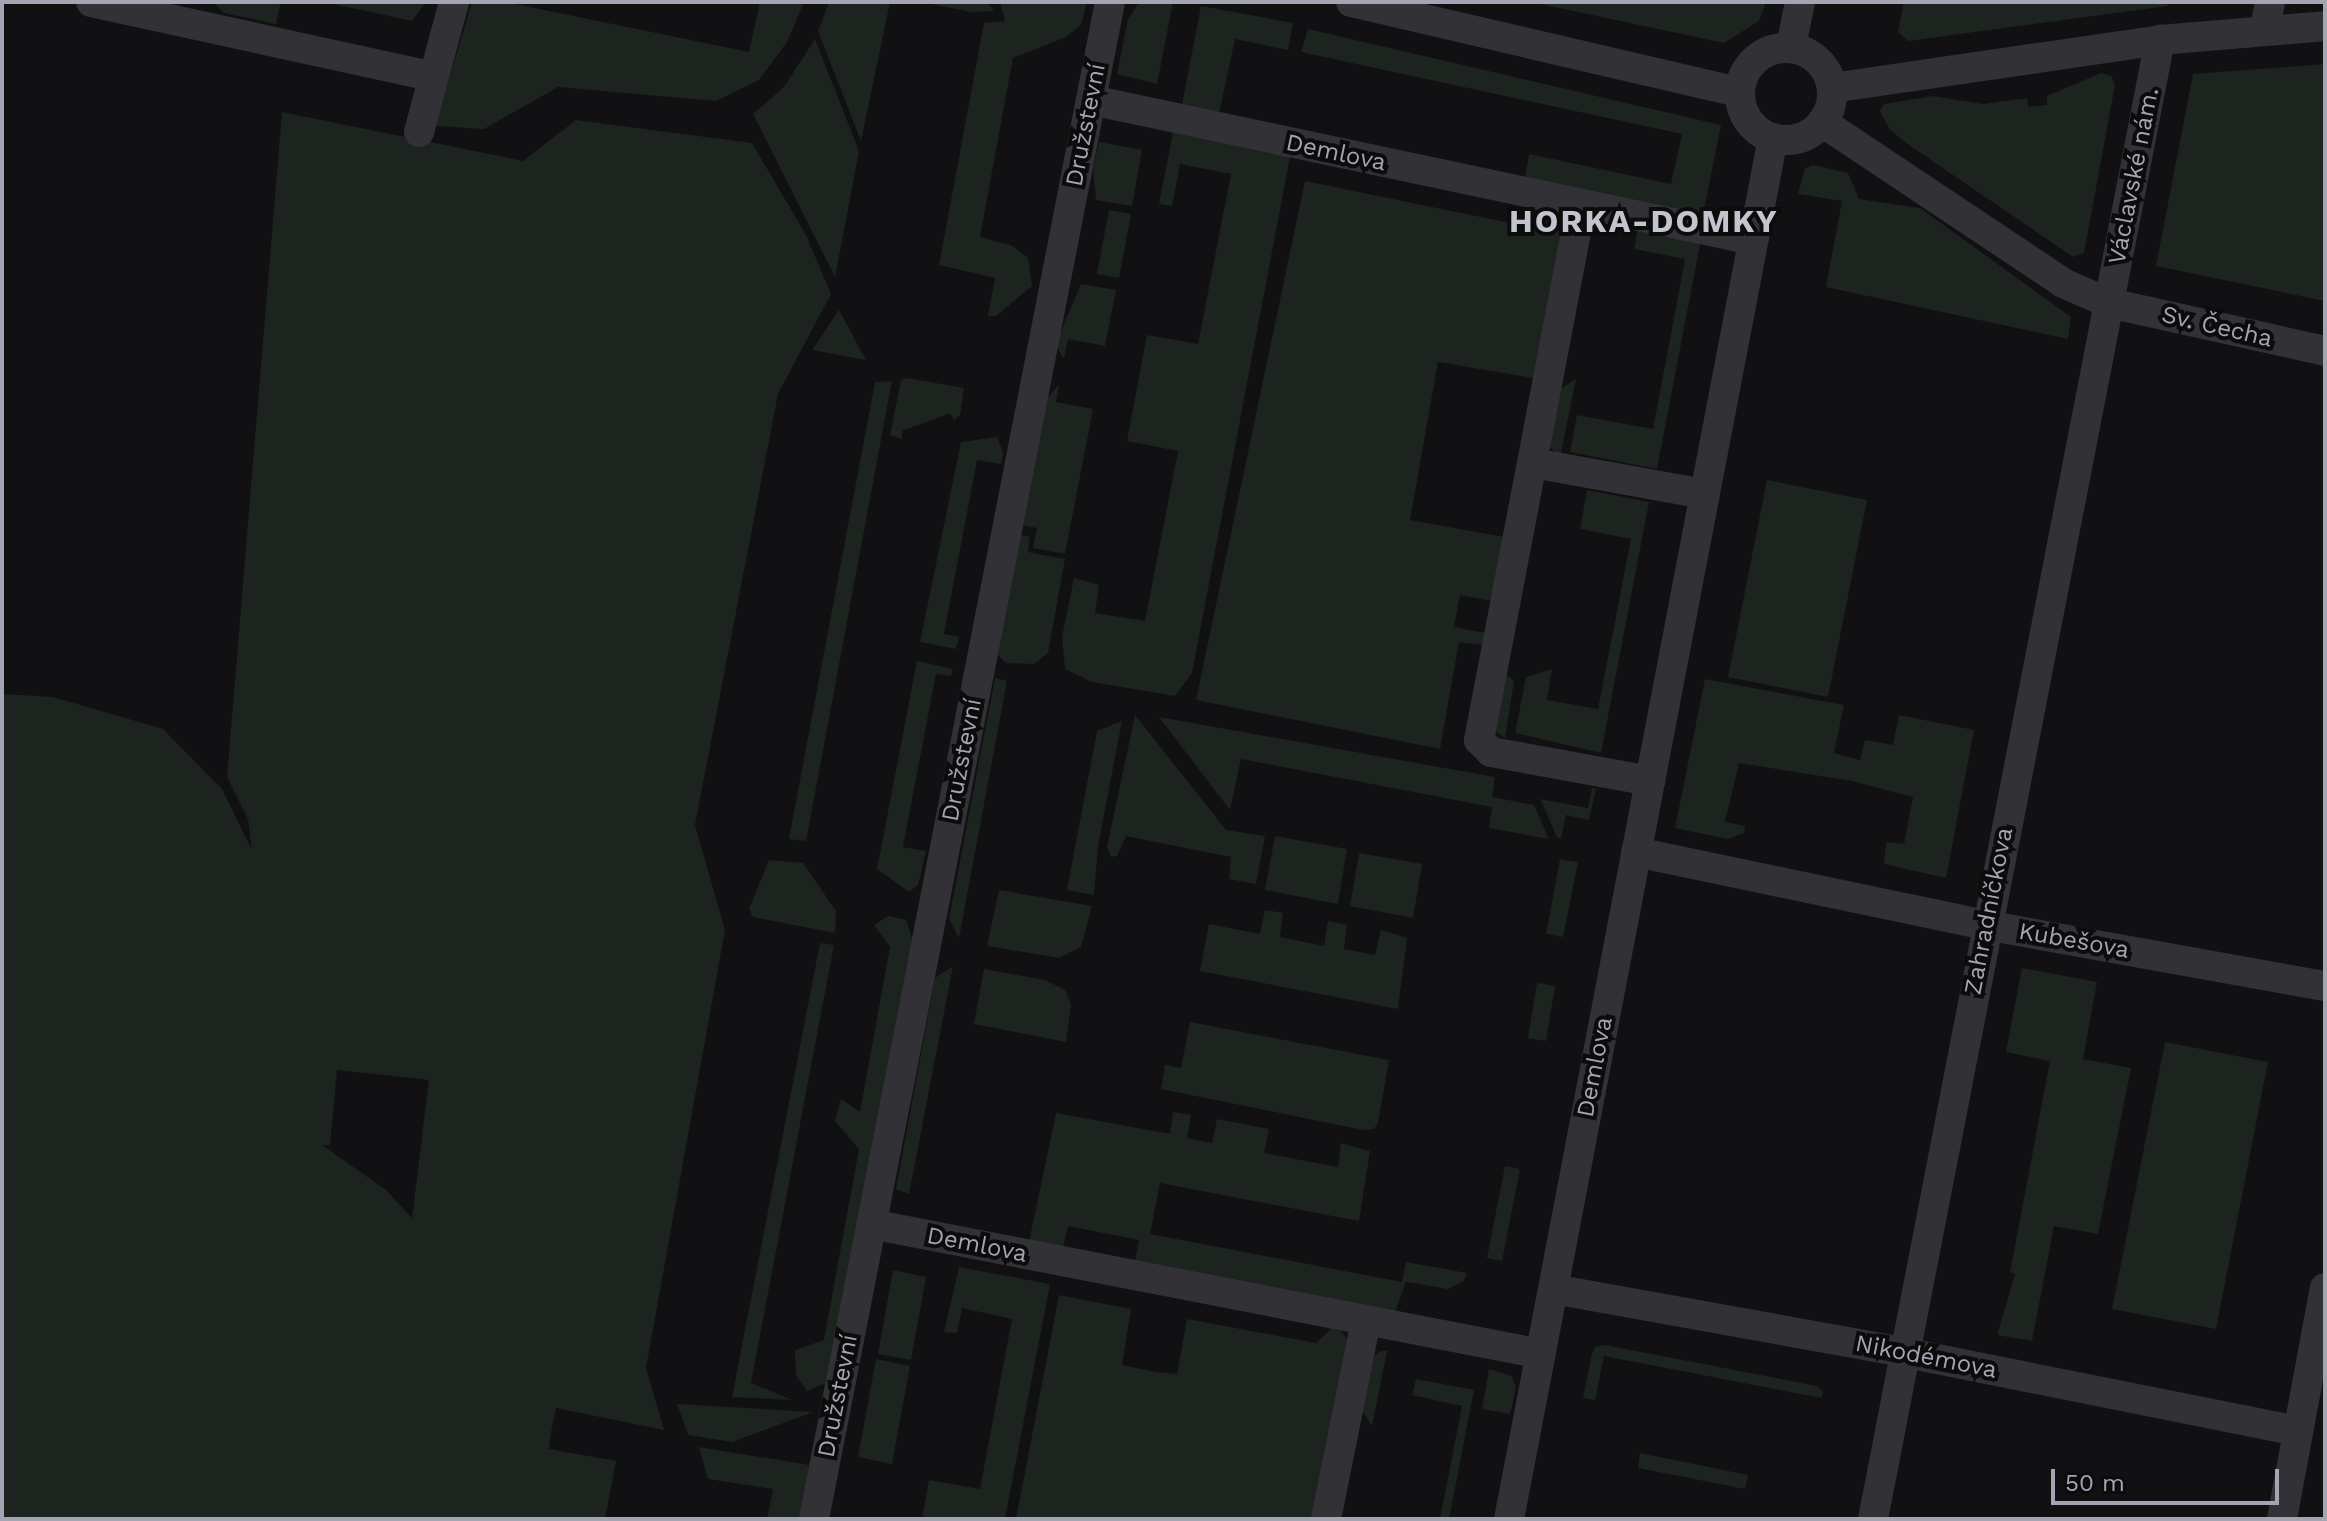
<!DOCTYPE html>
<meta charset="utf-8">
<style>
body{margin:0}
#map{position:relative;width:2327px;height:1521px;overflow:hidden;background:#111012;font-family:"Work Sans",sans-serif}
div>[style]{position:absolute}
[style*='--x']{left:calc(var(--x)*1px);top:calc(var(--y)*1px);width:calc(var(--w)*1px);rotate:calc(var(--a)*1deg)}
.green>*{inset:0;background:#1d241f}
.street>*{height:30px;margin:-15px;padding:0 15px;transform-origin:15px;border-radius:15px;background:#323236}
.street>.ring{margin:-15px;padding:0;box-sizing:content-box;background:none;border:30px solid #323236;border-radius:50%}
span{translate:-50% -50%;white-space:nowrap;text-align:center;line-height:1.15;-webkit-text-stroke:8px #0c0c0d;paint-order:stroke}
.street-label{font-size:24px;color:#a3a5b2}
.district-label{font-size:32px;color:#c3c4ce;font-weight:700;letter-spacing:2px}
.frame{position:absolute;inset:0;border:4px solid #a3a5b2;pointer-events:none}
.scale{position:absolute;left:2051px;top:1469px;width:228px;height:36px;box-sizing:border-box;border:4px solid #a3a5b2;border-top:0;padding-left:10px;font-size:24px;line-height:28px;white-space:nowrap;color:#a3a5b2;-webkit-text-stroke:6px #0c0c0d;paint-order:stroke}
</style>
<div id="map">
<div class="green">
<div style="clip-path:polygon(213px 2px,273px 2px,280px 4px,276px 24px,224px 13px)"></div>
<div style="clip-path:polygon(324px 2px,426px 2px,412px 21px)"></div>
<div style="clip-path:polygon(472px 2px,506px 2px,749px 52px,760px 2px,804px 2px,787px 42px,759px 80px,716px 101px,558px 87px,484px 129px,435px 126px)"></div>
<div style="clip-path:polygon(829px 2px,890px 2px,861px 141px,818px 31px)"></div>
<div style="clip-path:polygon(921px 2px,987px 2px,994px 11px,971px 12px)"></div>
<div style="clip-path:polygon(1000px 2px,1087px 2px,1081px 25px,1066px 37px,1013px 58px,980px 237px,1013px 246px,1028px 258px,1032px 286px,996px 316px,988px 316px,995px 278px,939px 265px,984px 23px,1005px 21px)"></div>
<div style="clip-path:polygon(1173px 2px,1157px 84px,1117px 74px,1128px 19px,1138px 4px)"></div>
<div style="clip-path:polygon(1531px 2px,1766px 2px,1759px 21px,1724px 43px)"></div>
<div style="clip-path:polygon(1904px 2px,2167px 2px,2168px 6px,1908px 41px,1898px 32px)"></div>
<div style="clip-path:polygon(1201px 6px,1293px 23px,1288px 50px,1235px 39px,1218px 118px,1181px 110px)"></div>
<div style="clip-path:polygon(1308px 29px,1721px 125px,1703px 215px,1525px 178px,1529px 154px,1671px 184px,1682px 134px,1301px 52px)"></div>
<div style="clip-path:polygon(815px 39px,859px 151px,835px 277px,753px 114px,784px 87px)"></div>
<div style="clip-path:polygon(2325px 64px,2325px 301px,2156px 266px,2193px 74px)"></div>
<div style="clip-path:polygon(2101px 73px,2111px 76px,2115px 85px,2084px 253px,2073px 257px,1909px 145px,1890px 130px,1880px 111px,1884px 104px,1933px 96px,1983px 104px,2027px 98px,2028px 107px,2047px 105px,2047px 96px)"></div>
<div style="clip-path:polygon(evenodd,282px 112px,523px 161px,576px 120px,752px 143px,806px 235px,831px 294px,778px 394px,695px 825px,725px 930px,646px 1368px,664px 1430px,556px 1408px,552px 1426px,549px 1449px,616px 1461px,605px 1519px,2px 1519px,2px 694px,53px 697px,163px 729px,222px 789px,252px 850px,248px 819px,227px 777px,282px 112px,337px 1070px,429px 1080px,412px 1218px,386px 1190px,322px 1145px,330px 1145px,337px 1070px)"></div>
<div style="clip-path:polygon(1174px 127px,1291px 152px,1192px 673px,1175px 696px,1092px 682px,1065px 669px,1062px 637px,1074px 578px,1099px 585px,1095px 613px,1145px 621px,1178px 451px,1127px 441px,1147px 335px,1198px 344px,1231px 174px,1180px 164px,1172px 206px,1159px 204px)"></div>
<div style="clip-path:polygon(1099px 142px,1142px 150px,1132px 206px,1096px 200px,1093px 169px)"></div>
<div style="clip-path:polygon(1813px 165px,1848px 173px,1859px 199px,1920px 208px,2071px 317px,2068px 339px,1826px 287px,1842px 201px,1798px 194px,1805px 168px)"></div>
<div style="clip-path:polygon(1305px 181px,1530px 227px,1541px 205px,1552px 209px,1567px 233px,1539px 379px,1438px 362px,1410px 520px,1504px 537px,1491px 601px,1460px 595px,1454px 627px,1485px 633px,1483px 645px,1459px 642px,1440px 749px,1196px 700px)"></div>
<div style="clip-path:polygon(1109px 210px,1131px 214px,1119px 278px,1097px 274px)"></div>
<div style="clip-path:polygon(1639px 225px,1701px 239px,1657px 469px,1570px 452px,1577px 415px,1653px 429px,1685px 259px,1634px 249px)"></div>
<div style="clip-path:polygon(1081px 284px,1116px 290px,1105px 346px,1068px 339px,1064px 359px,1055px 345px)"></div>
<div style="clip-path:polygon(839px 310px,866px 360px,812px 350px)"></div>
<div style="clip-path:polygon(907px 378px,964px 388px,960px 415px,954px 420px,950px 413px,902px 431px,902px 439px,890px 435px,901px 380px)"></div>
<div style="clip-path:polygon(1576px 379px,1560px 458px,1549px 446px,1554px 393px)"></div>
<div style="clip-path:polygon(892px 381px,806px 841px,789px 839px,875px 382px)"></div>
<div style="clip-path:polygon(1059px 385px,1056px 402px,1093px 409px,1065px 554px,1033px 548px,1037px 528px,1020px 525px,1044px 401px)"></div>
<div style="clip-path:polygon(997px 437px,1003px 452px,1001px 464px,977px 460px,944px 634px,959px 637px,956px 649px,920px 642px,961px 442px)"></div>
<div style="clip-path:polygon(1767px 480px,1867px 500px,1828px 697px,1728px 677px)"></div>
<div style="clip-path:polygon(1587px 490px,1649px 502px,1601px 753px,1515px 733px,1526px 677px,1552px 669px,1547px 700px,1598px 709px,1631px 539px,1580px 529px)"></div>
<div style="clip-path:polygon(1018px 534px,1030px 537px,1028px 552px,1065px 559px,1048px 653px,1034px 664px,1006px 663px,996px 653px)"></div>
<div style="clip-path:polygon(917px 661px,953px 669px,951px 676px,936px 674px,903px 847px,926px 851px,918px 885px,909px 892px,877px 869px)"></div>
<div style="clip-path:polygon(1500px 669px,1514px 681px,1505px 738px,1497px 733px,1492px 716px)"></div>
<div style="clip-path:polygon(995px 678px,1007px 681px,959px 938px,949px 919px)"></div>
<div style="clip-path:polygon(1705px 679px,1844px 705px,1834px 753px,1860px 760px,1865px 740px,1893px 745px,1899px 715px,1974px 730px,1946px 878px,1884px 864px,1886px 842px,1904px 844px,1913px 797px,1852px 781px,1739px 763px,1725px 822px,1745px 826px,1744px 833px,1728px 839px,1675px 828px)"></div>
<div style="clip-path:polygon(1135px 715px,1226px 830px,1265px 836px,1256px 884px,1229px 879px,1231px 857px,1126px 836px,1117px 856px,1111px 857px,1107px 847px)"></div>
<div style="clip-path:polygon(1159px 717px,1495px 777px,1492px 797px,1534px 805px,1549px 839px,1489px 828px,1492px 807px,1241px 759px,1230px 810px)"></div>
<div style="clip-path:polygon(1122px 721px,1098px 846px,1094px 895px,1067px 890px,1097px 731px)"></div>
<div style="clip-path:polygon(1592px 788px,1596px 789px,1589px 820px,1566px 815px,1561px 839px,1557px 837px,1540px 799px,1588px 808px)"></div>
<div style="clip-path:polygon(1275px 836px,1347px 849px,1338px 904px,1265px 890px)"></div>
<div style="clip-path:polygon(1359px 853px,1422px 864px,1413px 918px,1350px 906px)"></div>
<div style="clip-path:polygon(1560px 859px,1578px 862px,1563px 937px,1546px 934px)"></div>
<div style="clip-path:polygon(769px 860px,803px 863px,836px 911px,835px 933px,753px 917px,749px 909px)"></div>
<div style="clip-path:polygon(999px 890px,1092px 906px,1081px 947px,1059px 958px,987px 946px)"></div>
<div style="clip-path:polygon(1265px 910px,1283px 913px,1280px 937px,1324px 946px,1328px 921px,1347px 925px,1344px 949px,1375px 955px,1381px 930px,1407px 938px,1398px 1009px,1200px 971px,1209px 924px,1260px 934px)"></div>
<div style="clip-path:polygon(888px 916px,906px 920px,912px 938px,826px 1383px,807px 1391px,796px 1375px,795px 1350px,824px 1340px,859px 1149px,835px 1121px,841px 1099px,860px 1112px,890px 947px,874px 925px)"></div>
<div style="clip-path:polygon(820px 943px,834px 945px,751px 1383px,792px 1400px,732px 1397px)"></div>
<div style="clip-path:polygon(953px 966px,909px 1194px,896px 1189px,935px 978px)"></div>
<div style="clip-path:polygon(2022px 968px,2097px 982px,2083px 1059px,2131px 1068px,2098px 1234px,2054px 1226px,2032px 1341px,1997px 1335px,2015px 1274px,2010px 1272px,2050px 1061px,2006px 1052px)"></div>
<div style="clip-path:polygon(984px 969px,1045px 980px,1065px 990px,1071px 1004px,1066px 1042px,974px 1024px)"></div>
<div style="clip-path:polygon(1537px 983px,1555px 986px,1546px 1041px,1528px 1038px)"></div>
<div style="clip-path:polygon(1190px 1022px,1389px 1060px,1378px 1123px,1374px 1129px,1363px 1130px,1161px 1089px,1165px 1065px,1181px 1068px)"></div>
<div style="clip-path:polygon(2165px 1042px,2268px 1062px,2216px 1329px,2112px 1309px)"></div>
<div style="clip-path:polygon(1173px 1112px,1191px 1115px,1187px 1138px,1212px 1143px,1217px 1119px,1269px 1129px,1264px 1153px,1338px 1167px,1341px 1143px,1370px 1151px,1359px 1221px,1160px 1183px,1150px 1234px,1402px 1282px,1406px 1262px,1467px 1273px,1464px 1281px,1448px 1289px,1406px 1282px,1395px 1312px,1135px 1262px,1139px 1240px,1068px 1226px,1063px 1247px,1029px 1242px,1056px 1113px,1170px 1134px)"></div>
<div style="clip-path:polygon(1505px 1166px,1520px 1169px,1502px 1261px,1487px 1258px)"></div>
<div style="clip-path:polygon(959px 1267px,1050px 1284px,1005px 1519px,922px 1519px,929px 1480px,980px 1489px,1012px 1319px,962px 1308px,957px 1333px,944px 1332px)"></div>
<div style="clip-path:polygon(893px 1270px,926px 1277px,911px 1360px,878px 1354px)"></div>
<div style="clip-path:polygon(1059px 1295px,1131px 1309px,1122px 1365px,1155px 1372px,1177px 1374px,1187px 1319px,1316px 1343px,1334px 1326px,1342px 1332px,1349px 1342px,1312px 1519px,1016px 1519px)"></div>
<div style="clip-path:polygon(1605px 1345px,1817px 1386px,1823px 1392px,1821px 1398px,1604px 1356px,1595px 1400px,1583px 1398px,1592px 1354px,1595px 1347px)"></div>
<div style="clip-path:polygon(1381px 1351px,1387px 1351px,1372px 1426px,1358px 1404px,1369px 1360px)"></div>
<div style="clip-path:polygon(876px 1359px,910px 1366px,892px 1464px,858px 1457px)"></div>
<div style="clip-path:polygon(1489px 1369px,1512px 1376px,1516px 1388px,1510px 1414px,1482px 1409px)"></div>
<div style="clip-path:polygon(1416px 1379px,1474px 1390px,1449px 1519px,1440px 1519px,1462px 1406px,1412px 1395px)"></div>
<div style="clip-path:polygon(677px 1404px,813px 1412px,732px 1442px,688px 1435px)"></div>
<div style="clip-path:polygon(699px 1447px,809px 1465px,801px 1519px,767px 1519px,773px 1489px,708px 1479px)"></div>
<div style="clip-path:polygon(1640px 1453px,1748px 1475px,1745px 1489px,1638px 1468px)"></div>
</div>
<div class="street">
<div style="--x:91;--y:2;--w:348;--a:12.3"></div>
<div style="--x:1351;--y:2;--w:398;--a:13.1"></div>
<div style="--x:2264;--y:31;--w:30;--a:-78"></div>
<div style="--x:1791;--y:47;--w:46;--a:-78.7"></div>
<div class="ring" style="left:1740px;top:48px;width:62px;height:62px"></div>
<div style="--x:1832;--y:88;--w:331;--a:-8.3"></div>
<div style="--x:2160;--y:40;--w:166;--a:-4.8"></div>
<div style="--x:1091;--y:100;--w:677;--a:11.94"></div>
<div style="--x:1822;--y:122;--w:290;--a:33.7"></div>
<div style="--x:2063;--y:283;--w:50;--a:23.5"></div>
<div style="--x:2109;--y:303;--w:221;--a:12.5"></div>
<div style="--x:419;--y:132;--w:135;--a:-74.9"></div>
<div style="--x:1581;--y:206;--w:544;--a:100.81"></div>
<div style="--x:1479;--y:740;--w:17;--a:45"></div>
<div style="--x:1491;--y:752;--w:162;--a:10.3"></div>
<div style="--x:1533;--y:463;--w:174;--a:10.3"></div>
<div style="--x:1636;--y:852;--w:357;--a:11.8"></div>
<div style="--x:1985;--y:925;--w:345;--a:10.2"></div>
<div style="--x:871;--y:1224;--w:682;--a:10.98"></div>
<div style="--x:1553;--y:1289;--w:360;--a:10.2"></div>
<div style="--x:1907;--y:1353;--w:399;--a:11.3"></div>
<div style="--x:814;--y:1519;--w:1546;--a:-78.96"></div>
<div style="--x:1326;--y:1519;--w:202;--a:-78.6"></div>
<div style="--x:1509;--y:1519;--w:1406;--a:-79.18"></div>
<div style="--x:1873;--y:1519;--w:1507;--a:-79.02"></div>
<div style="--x:2282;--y:1519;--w:235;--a:-79.5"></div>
</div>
<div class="street-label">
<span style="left:1086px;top:125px;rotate:-79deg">Družstevní</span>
<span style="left:1336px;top:153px;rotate:12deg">Demlova</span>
<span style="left:2134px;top:176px;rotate:-79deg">Václavské nám.</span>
<span style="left:2217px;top:327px;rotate:13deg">Sv. Čecha</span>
<span style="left:962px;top:760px;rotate:-79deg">Družstevní</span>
<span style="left:1989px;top:911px;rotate:-79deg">Zahradníčkova</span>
<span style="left:2074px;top:941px;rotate:10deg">Kubešova</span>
<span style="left:1595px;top:1067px;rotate:-79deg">Demlova</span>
<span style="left:977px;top:1245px;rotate:11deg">Demlova</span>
<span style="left:1926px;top:1357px;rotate:11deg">Nikodémova</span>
<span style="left:838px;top:1396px;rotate:-79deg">Družstevní</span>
</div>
<div class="district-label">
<span style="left:1644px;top:221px">HORKA-DOMKY</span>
</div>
<div class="frame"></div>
<div class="scale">50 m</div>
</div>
